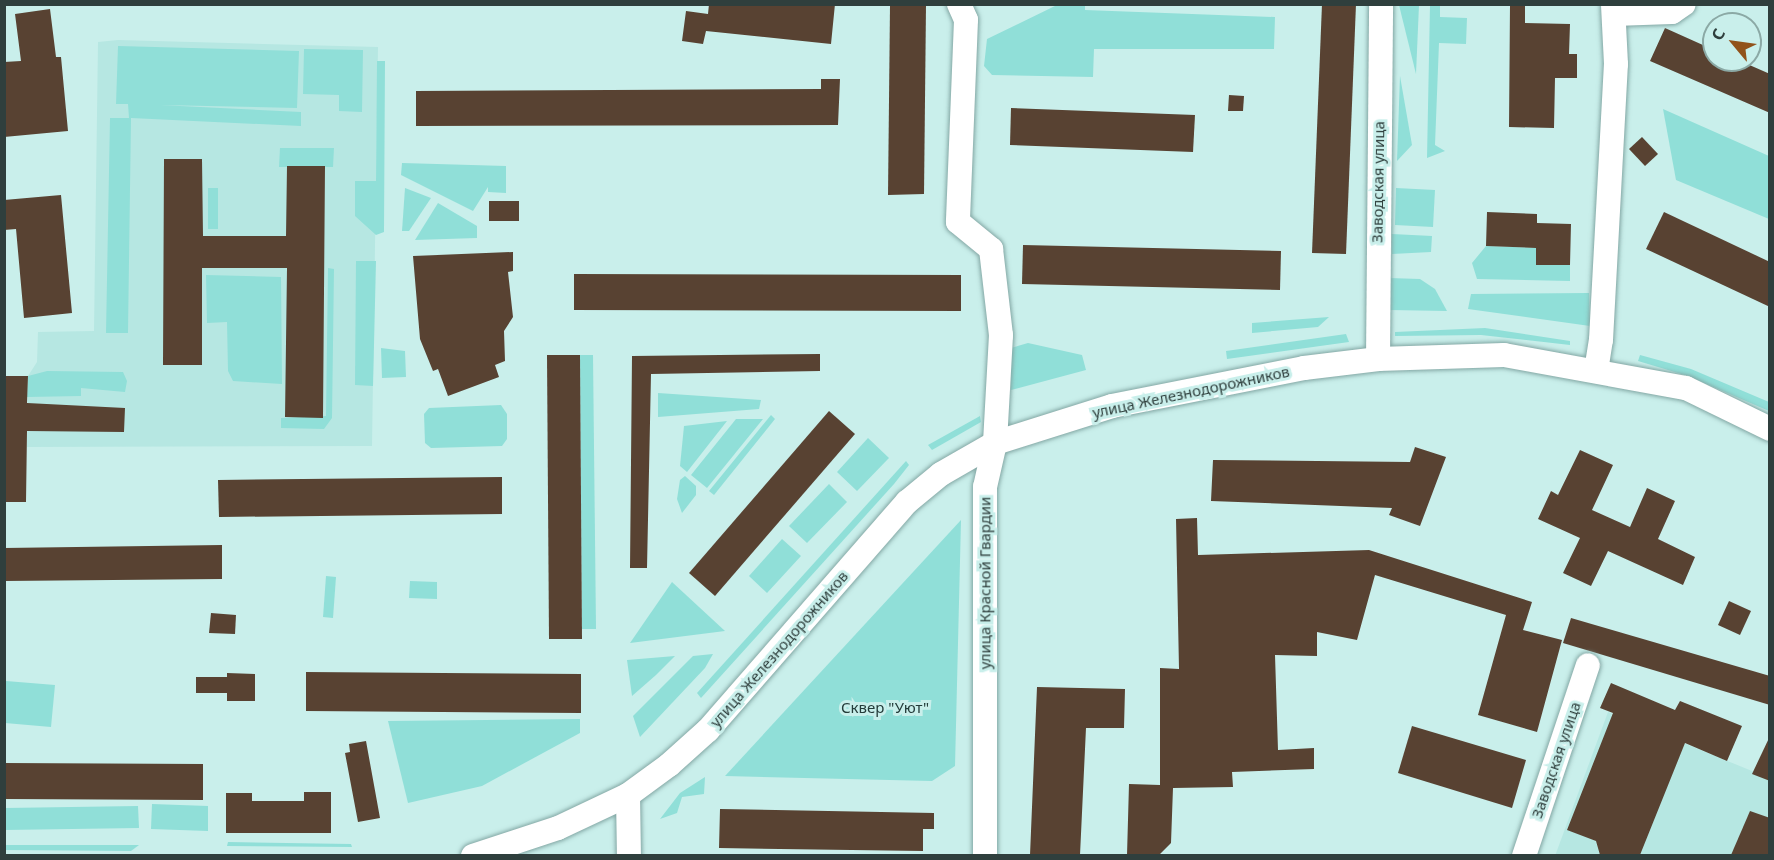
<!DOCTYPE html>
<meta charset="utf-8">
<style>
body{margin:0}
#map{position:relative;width:1774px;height:860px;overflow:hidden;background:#c9efeb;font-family:"Noto Sans",sans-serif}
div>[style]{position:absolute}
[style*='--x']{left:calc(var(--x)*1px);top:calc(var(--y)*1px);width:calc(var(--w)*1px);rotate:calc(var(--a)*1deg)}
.built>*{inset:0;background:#b6e7e2}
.green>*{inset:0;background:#90dfd8}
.building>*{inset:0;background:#584232}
.roads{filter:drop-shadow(0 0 2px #83a7a4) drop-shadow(0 0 2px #83a7a4)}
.minor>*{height:24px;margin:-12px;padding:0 12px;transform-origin:12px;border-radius:12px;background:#fff}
span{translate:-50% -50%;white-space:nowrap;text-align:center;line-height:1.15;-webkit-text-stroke:6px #c9efeb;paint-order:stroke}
.street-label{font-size:15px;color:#2f3f3d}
.park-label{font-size:15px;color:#243c3a}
.frame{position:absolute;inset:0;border:6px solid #2f3f3d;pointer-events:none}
.north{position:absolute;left:1702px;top:12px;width:60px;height:60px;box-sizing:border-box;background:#c9efeb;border:2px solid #8ba9a5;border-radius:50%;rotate:299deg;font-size:16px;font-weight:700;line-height:24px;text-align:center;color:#2f3f3d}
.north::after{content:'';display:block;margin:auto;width:21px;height:27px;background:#91521a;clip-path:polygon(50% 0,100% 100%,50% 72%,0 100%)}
</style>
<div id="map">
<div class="built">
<div style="clip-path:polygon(118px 40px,378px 47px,372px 446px,27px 447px,28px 376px,37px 362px,38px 332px,94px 331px,98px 42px)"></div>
<div style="clip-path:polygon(1608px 712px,1769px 778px,1769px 855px,1555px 856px)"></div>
</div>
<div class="green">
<div style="clip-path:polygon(1057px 5px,1085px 5px,1085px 10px,1275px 17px,1274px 49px,1094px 49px,1093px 77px,992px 75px,984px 66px,987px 39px)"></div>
<div style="clip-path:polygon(1399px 5px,1419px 5px,1416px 74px)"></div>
<div style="clip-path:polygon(1430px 5px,1440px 5px,1440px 17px,1467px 18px,1466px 44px,1439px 43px,1435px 145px,1445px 151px,1427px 158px)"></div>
<div style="clip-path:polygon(118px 46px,299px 51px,297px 108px,160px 105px,301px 112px,301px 126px,131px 118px,128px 333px,106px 333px,110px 118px,129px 118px,128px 104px,116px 104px)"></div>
<div style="clip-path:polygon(304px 49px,363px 50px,362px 112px,339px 111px,339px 95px,303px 94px)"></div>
<div style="clip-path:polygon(377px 61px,385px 61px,384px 232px,376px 235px,355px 216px,355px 181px,376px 181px)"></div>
<div style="clip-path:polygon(1400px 76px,1412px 145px,1397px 161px)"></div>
<div style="clip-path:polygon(1663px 109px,1769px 156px,1769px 219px,1676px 180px)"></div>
<div style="clip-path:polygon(280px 148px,334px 148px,333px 167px,279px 167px)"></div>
<div style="clip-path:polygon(402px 163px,506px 166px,506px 193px,488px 192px,488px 187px,473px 211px,401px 175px)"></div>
<div style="clip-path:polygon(208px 188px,218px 188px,218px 229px,208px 229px)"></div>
<div style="clip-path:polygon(405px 188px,431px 198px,409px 231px,402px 231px)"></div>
<div style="clip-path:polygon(1396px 188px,1435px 190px,1433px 227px,1395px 225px)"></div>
<div style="clip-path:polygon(438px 203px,477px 226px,477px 238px,415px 240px)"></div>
<div style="clip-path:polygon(1392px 234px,1432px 236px,1431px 252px,1392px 254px)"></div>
<div style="clip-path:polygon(1486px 246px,1536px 248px,1536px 264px,1570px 265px,1570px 281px,1477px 279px,1472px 263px)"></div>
<div style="clip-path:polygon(356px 261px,376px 261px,373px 386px,355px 385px)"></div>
<div style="clip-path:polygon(328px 268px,334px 269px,332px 418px,324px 429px,281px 428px,281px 418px,326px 416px)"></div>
<div style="clip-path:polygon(206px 275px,281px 277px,282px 384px,233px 381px,228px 371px,227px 322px,207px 323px)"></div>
<div style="clip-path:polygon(1389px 278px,1420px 279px,1435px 289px,1447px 311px,1390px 310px)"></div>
<div style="clip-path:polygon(1589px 293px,1590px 326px,1468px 309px,1471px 294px)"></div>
<div style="clip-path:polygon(1329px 317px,1318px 327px,1252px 333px,1252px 323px)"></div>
<div style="clip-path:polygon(1485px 328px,1570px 341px,1570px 345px,1481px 335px,1395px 336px,1395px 332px)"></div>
<div style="clip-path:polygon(1346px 334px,1349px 342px,1227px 359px,1226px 351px)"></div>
<div style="clip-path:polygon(1028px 343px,1082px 355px,1086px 370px,1011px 390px,1011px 348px)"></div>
<div style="clip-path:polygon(381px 348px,405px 351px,406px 377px,382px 378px)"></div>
<div style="clip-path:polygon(580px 355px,593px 355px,596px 629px,582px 629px)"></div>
<div style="clip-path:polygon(1640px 355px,1691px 369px,1769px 402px,1769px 411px,1688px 376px,1638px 361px)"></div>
<div style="clip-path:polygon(47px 371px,123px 372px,127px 381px,125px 392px,81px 388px,81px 396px,27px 397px,28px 376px)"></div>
<div style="clip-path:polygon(658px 393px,761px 400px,759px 409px,658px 417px)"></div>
<div style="clip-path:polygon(501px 405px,507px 414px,507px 439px,502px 446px,431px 448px,425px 443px,424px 414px,429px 408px)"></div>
<div style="clip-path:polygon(771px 415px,775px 419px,714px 495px,709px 491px)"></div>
<div style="clip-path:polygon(980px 416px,981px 422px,932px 450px,928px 445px)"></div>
<div style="clip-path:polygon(736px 419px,763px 419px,707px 488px,691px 475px)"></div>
<div style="clip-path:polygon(727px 421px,687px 472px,680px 466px,684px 426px)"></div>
<div style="clip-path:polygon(868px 438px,889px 458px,857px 491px,837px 472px)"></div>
<div style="clip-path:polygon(906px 461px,909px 465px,894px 484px,701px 698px,697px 693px)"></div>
<div style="clip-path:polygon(685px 476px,696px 486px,696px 495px,682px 513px,677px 499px,680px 480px)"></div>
<div style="clip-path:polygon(829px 484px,847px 502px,807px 543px,789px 526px)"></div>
<div style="clip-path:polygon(961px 520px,955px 766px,932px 781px,725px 776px)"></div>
<div style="clip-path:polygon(782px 539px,801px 556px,767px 593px,749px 576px)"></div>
<div style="clip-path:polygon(326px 576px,336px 577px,333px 618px,323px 617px)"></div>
<div style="clip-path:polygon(410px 581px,437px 582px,437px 599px,409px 598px)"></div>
<div style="clip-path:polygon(672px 582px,725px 631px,630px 643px)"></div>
<div style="clip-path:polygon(713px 654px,705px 668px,640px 737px,633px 716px,693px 656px)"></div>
<div style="clip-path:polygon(675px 656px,656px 675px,632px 696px,627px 660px)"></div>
<div style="clip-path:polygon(6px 681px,55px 685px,51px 727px,5px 723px)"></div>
<div style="clip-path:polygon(580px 719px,580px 733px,482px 786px,408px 803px,388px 721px)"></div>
<div style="clip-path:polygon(705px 777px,704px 794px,682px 797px,677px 813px,660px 819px,680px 793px)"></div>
<div style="clip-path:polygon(152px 804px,208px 806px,208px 831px,151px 829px)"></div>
<div style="clip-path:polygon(138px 806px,139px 828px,5px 830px,5px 808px)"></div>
<div style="clip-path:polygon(228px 842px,351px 844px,352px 847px,227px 846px)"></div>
<div style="clip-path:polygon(5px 845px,139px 845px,131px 851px,5px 850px)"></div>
</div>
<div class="building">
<div style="clip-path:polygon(709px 4px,835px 4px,831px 44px,706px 31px,703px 44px,682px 41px,686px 11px,708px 14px)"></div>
<div style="clip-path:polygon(1322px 4px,1356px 4px,1346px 254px,1312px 253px)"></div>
<div style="clip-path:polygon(1510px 4px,1525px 4px,1525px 23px,1570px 24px,1569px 54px,1577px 54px,1577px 78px,1555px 78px,1554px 128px,1509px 127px)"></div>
<div style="clip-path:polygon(926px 5px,924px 194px,888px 195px,890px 6px)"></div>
<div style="clip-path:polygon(50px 9px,56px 57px,61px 57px,68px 131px,4px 137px,4px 62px,21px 61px,15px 14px)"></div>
<div style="clip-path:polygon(1665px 28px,1714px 50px,1714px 60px,1738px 60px,1770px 74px,1770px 113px,1650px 61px)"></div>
<div style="clip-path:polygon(821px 79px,840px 79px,838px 125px,416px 126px,416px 91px,821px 89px)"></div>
<div style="clip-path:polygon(1229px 95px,1244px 96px,1243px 111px,1228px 111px)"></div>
<div style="clip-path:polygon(1011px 108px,1195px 115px,1193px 152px,1010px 145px)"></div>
<div style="clip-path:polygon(1642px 137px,1658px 154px,1645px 166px,1629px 149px)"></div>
<div style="clip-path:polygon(164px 159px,202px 159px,203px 236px,286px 236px,287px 166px,325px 166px,323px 418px,285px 417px,287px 268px,202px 268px,202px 365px,163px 365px)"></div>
<div style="clip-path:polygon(61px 195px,72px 313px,24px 318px,16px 229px,4px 230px,4px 200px)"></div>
<div style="clip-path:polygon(489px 201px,519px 201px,519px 221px,489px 221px)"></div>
<div style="clip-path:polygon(1487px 212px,1537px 214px,1537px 223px,1571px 224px,1570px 265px,1536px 265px,1536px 248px,1486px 246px)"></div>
<div style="clip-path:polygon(1664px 212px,1770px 262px,1770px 307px,1646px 249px)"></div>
<div style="clip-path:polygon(1023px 245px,1281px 251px,1280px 290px,1022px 284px)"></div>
<div style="clip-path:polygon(513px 252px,513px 271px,508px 272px,513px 317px,504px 331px,505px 361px,495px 365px,499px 377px,448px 396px,438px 369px,433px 371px,420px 339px,413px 256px)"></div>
<div style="clip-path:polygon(574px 274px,961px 275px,961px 311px,574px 310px)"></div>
<div style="clip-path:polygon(820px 354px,820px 371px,651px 374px,647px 568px,630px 568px,632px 356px)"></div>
<div style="clip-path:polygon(547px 355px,580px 355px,582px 639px,549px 639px)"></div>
<div style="clip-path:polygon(4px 376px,28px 376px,27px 403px,125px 408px,124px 432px,27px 431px,26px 502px,4px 502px)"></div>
<div style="clip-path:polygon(829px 411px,855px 434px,715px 596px,689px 573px)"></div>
<div style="clip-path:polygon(1415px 447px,1446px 457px,1420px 526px,1389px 515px,1392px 508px,1211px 501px,1213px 460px,1410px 462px)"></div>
<div style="clip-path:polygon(1580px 450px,1613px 465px,1592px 510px,1630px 527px,1647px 488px,1675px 501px,1658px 539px,1695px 557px,1683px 585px,1608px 551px,1591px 586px,1563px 573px,1580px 538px,1538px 519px,1551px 491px,1558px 495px)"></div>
<div style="clip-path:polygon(502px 477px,502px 514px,219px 517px,218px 480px)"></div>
<div style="clip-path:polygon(1197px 518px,1198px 555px,1369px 550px,1532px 602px,1523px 630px,1562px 640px,1537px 732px,1478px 715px,1506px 615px,1375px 575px,1357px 640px,1317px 632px,1317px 656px,1275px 655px,1278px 750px,1314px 748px,1314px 769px,1232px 772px,1233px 787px,1173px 788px,1171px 843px,1159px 855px,1127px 855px,1129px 784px,1160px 785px,1160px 668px,1179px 669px,1176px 519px)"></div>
<div style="clip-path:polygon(222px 545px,222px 579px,4px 581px,4px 548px)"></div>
<div style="clip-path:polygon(1729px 601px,1751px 611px,1740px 635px,1718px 625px)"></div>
<div style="clip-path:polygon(211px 613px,236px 615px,235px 634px,209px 633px)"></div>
<div style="clip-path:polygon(1571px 618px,1770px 676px,1770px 705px,1563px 643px)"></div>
<div style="clip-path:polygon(306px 672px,581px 674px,581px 713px,306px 711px)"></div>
<div style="clip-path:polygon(227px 673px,255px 674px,255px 701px,227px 701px,227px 693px,196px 693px,196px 677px,227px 677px)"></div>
<div style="clip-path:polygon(1611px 683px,1675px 710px,1680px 701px,1742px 726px,1727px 761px,1685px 743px,1640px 855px,1600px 855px,1596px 841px,1567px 830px,1613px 713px,1600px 708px)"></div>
<div style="clip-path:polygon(1037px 687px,1125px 689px,1124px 728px,1086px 728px,1080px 855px,1030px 855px)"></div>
<div style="clip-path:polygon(1412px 726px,1526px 760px,1512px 808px,1398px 773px)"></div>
<div style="clip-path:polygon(1770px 736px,1770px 781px,1752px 774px)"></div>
<div style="clip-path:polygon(366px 741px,380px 818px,358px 822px,345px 753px,350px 752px,349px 744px)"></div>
<div style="clip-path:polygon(4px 763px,203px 764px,203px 800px,4px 799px)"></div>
<div style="clip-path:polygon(304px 792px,331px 792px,331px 833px,226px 833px,226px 793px,252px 793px,252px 801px,304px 801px)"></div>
<div style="clip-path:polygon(720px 809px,934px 813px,934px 829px,923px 829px,923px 851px,719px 848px)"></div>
<div style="clip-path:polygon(1750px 811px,1770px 818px,1770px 855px,1731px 855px)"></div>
</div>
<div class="roads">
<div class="minor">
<div style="--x:959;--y:4;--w:17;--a:66"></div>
<div style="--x:966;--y:20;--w:202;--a:92.3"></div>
<div style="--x:958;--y:222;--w:43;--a:39.3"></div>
<div style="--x:991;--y:249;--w:87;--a:83.4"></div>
<div style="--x:1001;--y:335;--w:108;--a:93.2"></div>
<div style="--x:995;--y:443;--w:45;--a:102.8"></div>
<div style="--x:985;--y:487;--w:369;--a:90"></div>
<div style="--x:1614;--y:14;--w:58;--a:-2"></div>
<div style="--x:1672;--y:12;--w:14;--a:-34"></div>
<div style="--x:1378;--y:359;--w:355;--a:-89.5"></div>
<div style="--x:1596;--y:371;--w:31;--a:-81"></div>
<div style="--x:1601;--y:340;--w:276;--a:-86.9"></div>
<div style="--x:1616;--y:64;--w:60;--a:-92.9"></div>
<div style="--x:628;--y:795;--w:61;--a:89.1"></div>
<div style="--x:473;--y:856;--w:89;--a:-18.2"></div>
<div style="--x:558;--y:828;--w:77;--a:-25.2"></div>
<div style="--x:628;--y:795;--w:51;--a:-36.2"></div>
<div style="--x:669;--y:765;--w:52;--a:-41.9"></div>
<div style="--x:708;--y:730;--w:303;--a:-48.9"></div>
<div style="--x:907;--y:502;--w:44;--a:-39.5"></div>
<div style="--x:941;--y:474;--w:62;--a:-29.9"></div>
<div style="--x:995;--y:443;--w:123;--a:-17.5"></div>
<div style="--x:1112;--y:406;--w:196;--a:-11.2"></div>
<div style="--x:1304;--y:368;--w:75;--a:-6.9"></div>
<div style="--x:1378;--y:359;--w:126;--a:-1.8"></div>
<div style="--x:1504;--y:355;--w:185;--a:10.3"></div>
<div style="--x:1686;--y:388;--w:93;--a:26"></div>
<div style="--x:1524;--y:856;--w:201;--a:-71.5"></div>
</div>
</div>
<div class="street-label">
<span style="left:1378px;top:182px;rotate:-89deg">Заводская улица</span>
<span style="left:1191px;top:392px;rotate:-12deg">улица Железнодорожников</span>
<span style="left:985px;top:583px;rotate:-90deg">улица Красной Гвардии</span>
<span style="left:779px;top:649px;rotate:-49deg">улица Железнодорожников</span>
<span style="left:1556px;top:760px;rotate:-71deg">Заводская улица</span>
</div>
<div class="park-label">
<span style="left:885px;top:708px">Сквер "Уют"</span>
</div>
<div class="frame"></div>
<div class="north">С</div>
</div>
